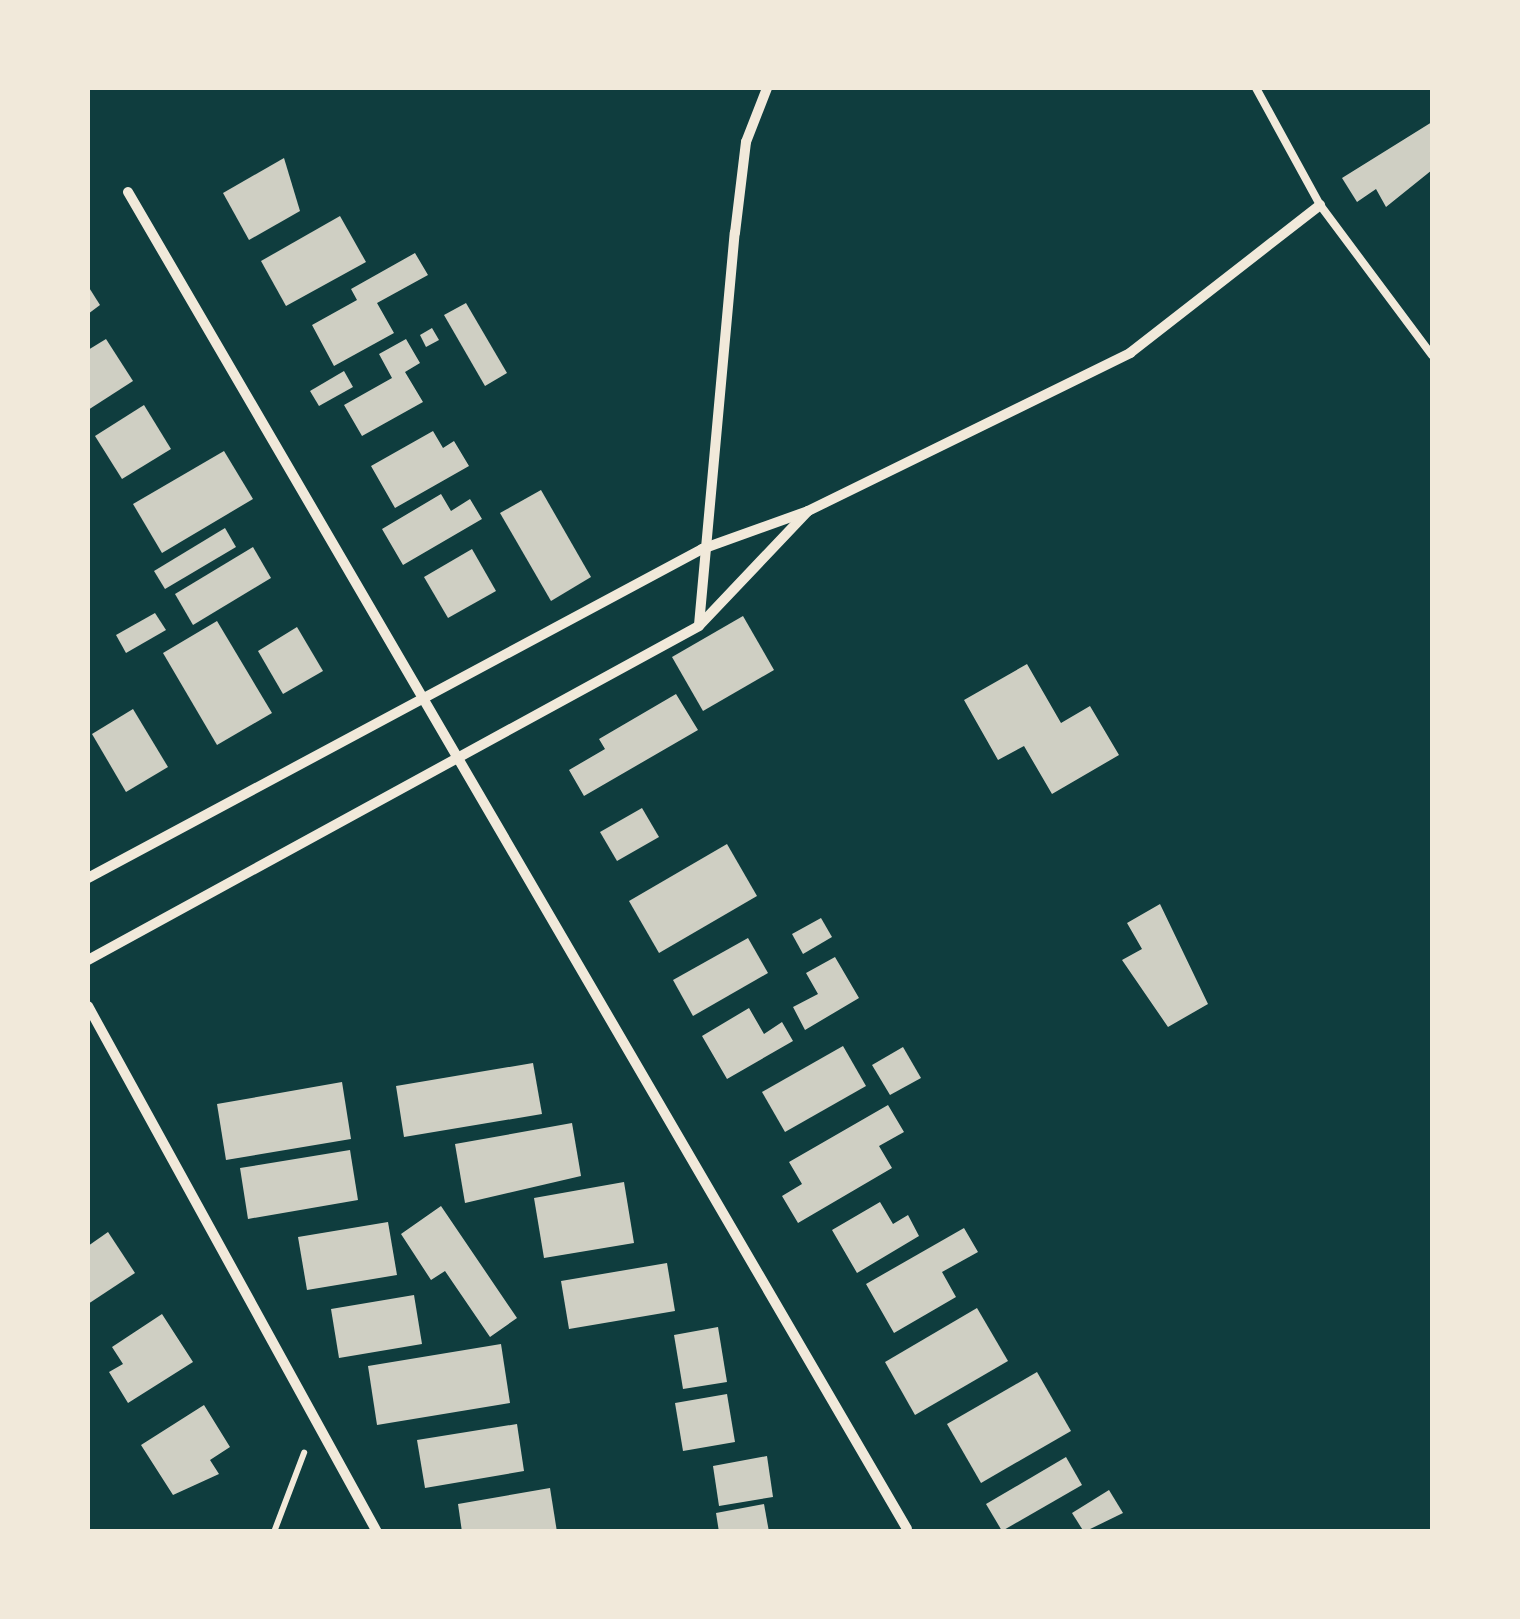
<!DOCTYPE html>
<style>
body{margin:0}
#map{position:relative;width:1520px;height:1619px;overflow:hidden;background:#0f3d3e;font-family:Montserrat,sans-serif}
div>[style]{position:absolute}
[style*='--x']{left:calc(var(--x)*1px);top:calc(var(--y)*1px);width:calc(var(--w)*1px);rotate:calc(var(--a)*1deg)}
.building>*{inset:0;background:#cfcfc3}
.path>*{height:6px;margin:-3px;padding:0 3px;transform-origin:3px;border-radius:3px;background:#f1e9da}
.service>*{height:8px;margin:-4px;padding:0 4px;transform-origin:4px;border-radius:4px;background:#f1e9da}
.minor>*{height:10px;margin:-5px;padding:0 5px;transform-origin:5px;border-radius:5px;background:#f1e9da}
span{translate:-50% -50%;white-space:nowrap;text-align:center;line-height:1.15;-webkit-text-stroke:10px #f1e9da;paint-order:stroke}
.frame{position:absolute;inset:0;border:90px solid #f1e9da;pointer-events:none}
</style>
<div id="map">
<div class="building">
<div style="clip-path:polygon(1432px 122px,1432px 170px,1386px 207px,1376px 189px,1357px 202px,1342px 178px)"></div>
<div style="clip-path:polygon(284px 158px,300px 211px,249px 240px,223px 193px)"></div>
<div style="clip-path:polygon(340px 216px,366px 262px,286px 306px,261px 261px)"></div>
<div style="clip-path:polygon(415px 253px,428px 275px,377px 303px,394px 333px,334px 366px,312px 325px,357px 300px,351px 289px)"></div>
<div style="clip-path:polygon(88px 286px,100px 305px,88px 314px)"></div>
<div style="clip-path:polygon(466px 303px,507px 373px,485px 386px,444px 315px)"></div>
<div style="clip-path:polygon(432px 328px,439px 340px,426px 347px,420px 335px)"></div>
<div style="clip-path:polygon(106px 339px,133px 381px,88px 410px,88px 350px)"></div>
<div style="clip-path:polygon(406px 339px,420px 363px,405px 372px,423px 402px,362px 436px,344px 405px,392px 378px,379px 354px)"></div>
<div style="clip-path:polygon(344px 371px,353px 387px,319px 406px,310px 391px)"></div>
<div style="clip-path:polygon(144px 405px,171px 449px,122px 479px,95px 436px)"></div>
<div style="clip-path:polygon(433px 431px,443px 448px,454px 441px,469px 466px,395px 508px,371px 466px)"></div>
<div style="clip-path:polygon(224px 451px,253px 499px,162px 553px,133px 504px)"></div>
<div style="clip-path:polygon(541px 490px,591px 577px,551px 601px,500px 513px)"></div>
<div style="clip-path:polygon(441px 494px,451px 511px,470px 499px,482px 519px,403px 565px,382px 529px)"></div>
<div style="clip-path:polygon(225px 528px,236px 547px,165px 589px,154px 571px)"></div>
<div style="clip-path:polygon(253px 547px,271px 578px,193px 625px,175px 594px)"></div>
<div style="clip-path:polygon(472px 549px,496px 591px,448px 618px,424px 577px)"></div>
<div style="clip-path:polygon(155px 613px,166px 630px,126px 653px,116px 635px)"></div>
<div style="clip-path:polygon(743px 616px,774px 670px,703px 711px,672px 657px)"></div>
<div style="clip-path:polygon(217px 621px,272px 713px,217px 745px,163px 653px)"></div>
<div style="clip-path:polygon(297px 627px,323px 671px,283px 694px,258px 651px)"></div>
<div style="clip-path:polygon(1027px 664px,1061px 723px,1090px 706px,1119px 755px,1052px 794px,1024px 746px,998px 760px,964px 700px)"></div>
<div style="clip-path:polygon(676px 694px,698px 730px,584px 796px,569px 770px,605px 749px,599px 739px)"></div>
<div style="clip-path:polygon(133px 709px,168px 767px,126px 792px,92px 734px)"></div>
<div style="clip-path:polygon(642px 808px,659px 837px,617px 861px,600px 832px)"></div>
<div style="clip-path:polygon(727px 844px,757px 896px,659px 953px,629px 901px)"></div>
<div style="clip-path:polygon(1160px 904px,1208px 1004px,1168px 1027px,1122px 960px,1142px 949px,1127px 923px)"></div>
<div style="clip-path:polygon(821px 918px,832px 937px,803px 954px,792px 934px)"></div>
<div style="clip-path:polygon(748px 938px,768px 973px,693px 1016px,673px 980px)"></div>
<div style="clip-path:polygon(835px 957px,859px 998px,805px 1030px,793px 1007px,818px 994px,806px 973px)"></div>
<div style="clip-path:polygon(749px 1008px,764px 1034px,782px 1022px,793px 1041px,727px 1079px,702px 1036px)"></div>
<div style="clip-path:polygon(843px 1046px,866px 1086px,785px 1132px,762px 1092px)"></div>
<div style="clip-path:polygon(903px 1047px,921px 1078px,890px 1095px,872px 1065px)"></div>
<div style="clip-path:polygon(533px 1063px,542px 1114px,404px 1137px,396px 1086px)"></div>
<div style="clip-path:polygon(342px 1082px,351px 1139px,226px 1160px,217px 1104px)"></div>
<div style="clip-path:polygon(888px 1105px,904px 1132px,879px 1146px,892px 1168px,798px 1223px,782px 1196px,802px 1184px,789px 1162px)"></div>
<div style="clip-path:polygon(572px 1123px,581px 1176px,465px 1203px,455px 1144px)"></div>
<div style="clip-path:polygon(350px 1150px,358px 1200px,248px 1219px,240px 1168px)"></div>
<div style="clip-path:polygon(624px 1182px,634px 1243px,544px 1258px,534px 1198px)"></div>
<div style="clip-path:polygon(880px 1202px,893px 1224px,908px 1215px,919px 1236px,857px 1273px,832px 1230px)"></div>
<div style="clip-path:polygon(441px 1206px,517px 1318px,490px 1337px,445px 1271px,431px 1280px,401px 1234px)"></div>
<div style="clip-path:polygon(388px 1222px,397px 1275px,307px 1290px,298px 1237px)"></div>
<div style="clip-path:polygon(964px 1228px,978px 1252px,942px 1272px,956px 1297px,894px 1333px,866px 1284px)"></div>
<div style="clip-path:polygon(108px 1232px,135px 1273px,88px 1304px,88px 1246px)"></div>
<div style="clip-path:polygon(667px 1263px,675px 1311px,569px 1329px,561px 1281px)"></div>
<div style="clip-path:polygon(414px 1295px,422px 1344px,339px 1358px,331px 1309px)"></div>
<div style="clip-path:polygon(977px 1308px,1008px 1361px,915px 1415px,885px 1362px)"></div>
<div style="clip-path:polygon(162px 1314px,193px 1362px,128px 1403px,109px 1372px,123px 1364px,112px 1347px)"></div>
<div style="clip-path:polygon(718px 1327px,727px 1382px,683px 1389px,674px 1335px)"></div>
<div style="clip-path:polygon(501px 1344px,510px 1403px,377px 1425px,368px 1366px)"></div>
<div style="clip-path:polygon(1037px 1372px,1071px 1431px,981px 1483px,947px 1424px)"></div>
<div style="clip-path:polygon(727px 1394px,735px 1442px,683px 1451px,675px 1403px)"></div>
<div style="clip-path:polygon(204px 1405px,230px 1447px,210px 1460px,219px 1474px,173px 1495px,141px 1445px)"></div>
<div style="clip-path:polygon(517px 1424px,524px 1471px,425px 1488px,417px 1440px)"></div>
<div style="clip-path:polygon(767px 1456px,773px 1497px,719px 1506px,713px 1466px)"></div>
<div style="clip-path:polygon(1066px 1457px,1082px 1485px,1002px 1531px,986px 1504px)"></div>
<div style="clip-path:polygon(550px 1488px,557px 1532px,462px 1532px,458px 1504px)"></div>
<div style="clip-path:polygon(1109px 1490px,1123px 1513px,1084px 1532px,1072px 1513px)"></div>
<div style="clip-path:polygon(764px 1504px,769px 1532px,719px 1532px,716px 1513px)"></div>
</div>
<div class="path">
<div style="--x:274;--y:1532;--w:85;--a:-69.2"></div>
</div>
<div class="service">
<div style="--x:1256;--y:88;--w:133;--a:61.3"></div>
<div style="--x:1320;--y:205;--w:187;--a:53.3"></div>
</div>
<div class="minor">
<div style="--x:128;--y:192;--w:1547;--a:59.77"></div>
<div style="--x:808;--y:511;--w:359;--a:-26.1"></div>
<div style="--x:1130;--y:353;--w:241;--a:-37.9"></div>
<div style="--x:699;--y:625;--w:394;--a:-84.8"></div>
<div style="--x:735;--y:233;--w:92;--a:-83.1"></div>
<div style="--x:746;--y:142;--w:58;--a:-68.7"></div>
<div style="--x:88;--y:878;--w:697;--a:-28.18"></div>
<div style="--x:702;--y:549;--w:113;--a:-19.7"></div>
<div style="--x:808;--y:511;--w:158;--a:133.5"></div>
<div style="--x:699;--y:626;--w:696;--a:151.34"></div>
<div style="--x:88;--y:1006;--w:600;--a:61.21"></div>
</div>
<div class="frame"></div>
</div>
